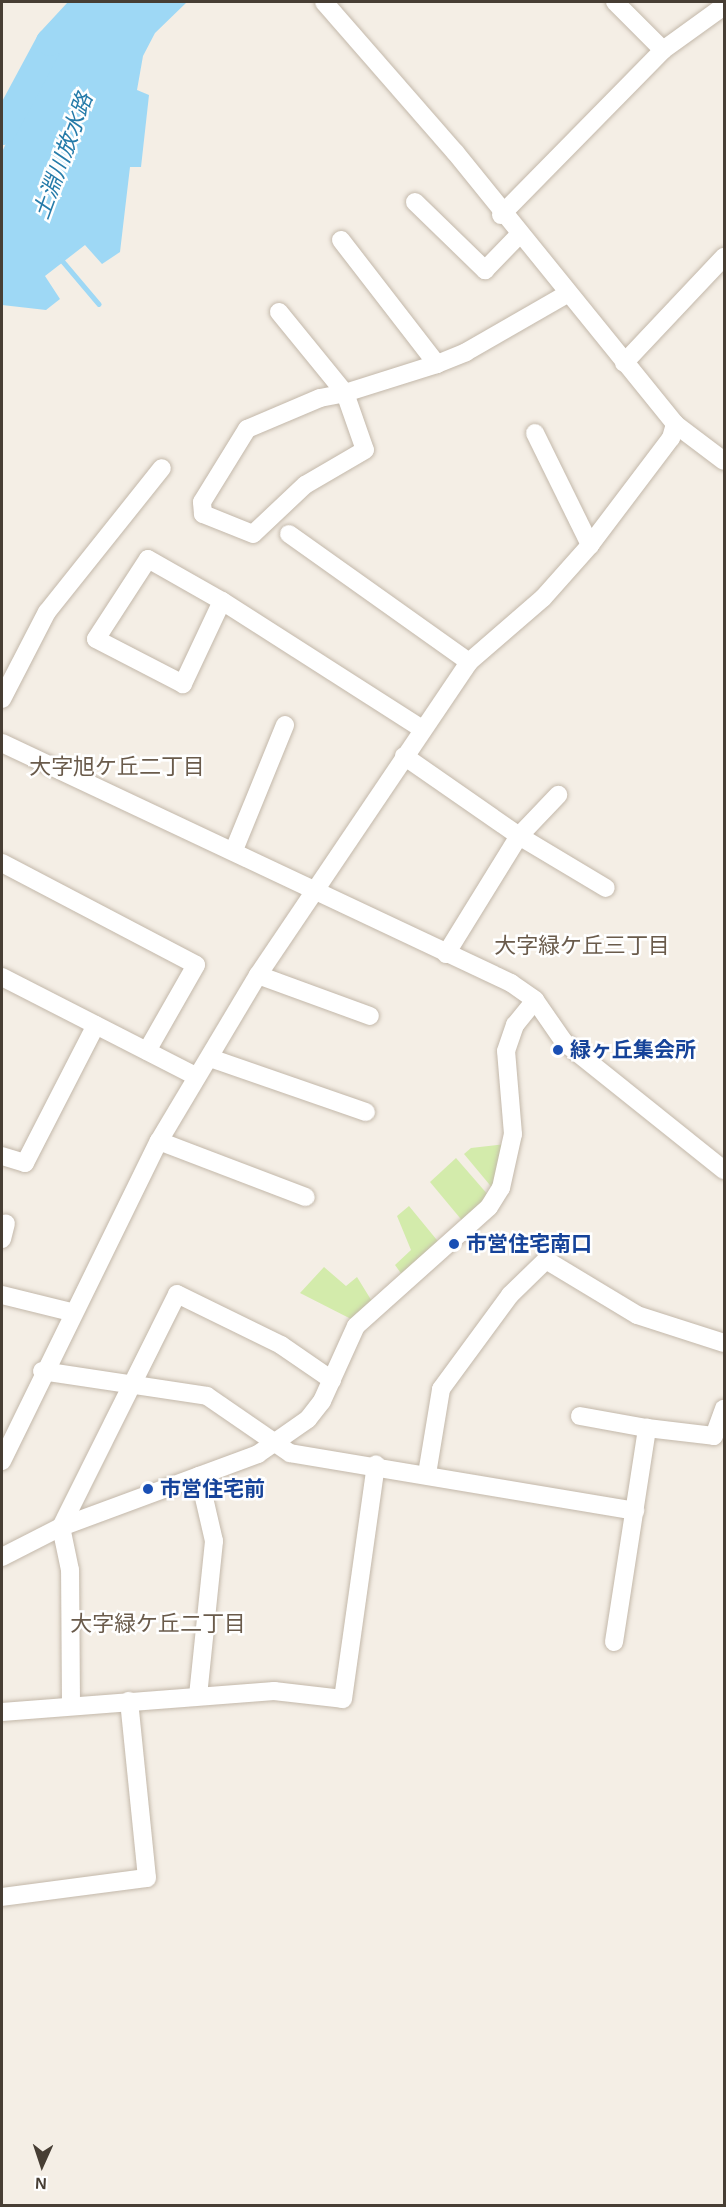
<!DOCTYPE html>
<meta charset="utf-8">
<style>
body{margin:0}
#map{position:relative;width:726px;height:2207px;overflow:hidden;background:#f4eee5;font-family:Helvetica,"Noto Sans JP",sans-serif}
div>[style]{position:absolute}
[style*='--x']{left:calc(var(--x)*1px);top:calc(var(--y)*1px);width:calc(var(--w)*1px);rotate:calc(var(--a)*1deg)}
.green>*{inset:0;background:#d3ebab}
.water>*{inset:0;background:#9ed8f5}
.stream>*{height:4.5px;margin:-2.25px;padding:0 2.25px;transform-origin:2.25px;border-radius:2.25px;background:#9ed8f5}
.river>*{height:28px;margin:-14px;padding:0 14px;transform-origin:14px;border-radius:14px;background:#9ed8f5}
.roads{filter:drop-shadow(0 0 2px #c3b8aa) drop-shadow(0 0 2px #c3b8aa)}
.minor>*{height:18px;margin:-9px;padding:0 9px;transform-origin:9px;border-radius:9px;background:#fff}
.dots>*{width:16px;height:16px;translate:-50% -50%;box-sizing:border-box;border:3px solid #fff;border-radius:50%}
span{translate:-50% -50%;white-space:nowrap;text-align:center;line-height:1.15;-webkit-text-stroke:5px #fff;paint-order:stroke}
.transit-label{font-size:21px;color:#164399;font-weight:700}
.left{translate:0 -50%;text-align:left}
.water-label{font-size:22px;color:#257ba9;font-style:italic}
.neighbourhood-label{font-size:22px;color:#6a5b4b}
.frame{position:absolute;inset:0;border:3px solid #473e34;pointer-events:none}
.north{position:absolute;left:12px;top:2135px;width:60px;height:60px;-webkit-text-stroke:4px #fff;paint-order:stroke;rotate:183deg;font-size:16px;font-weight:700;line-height:24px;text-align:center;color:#473e34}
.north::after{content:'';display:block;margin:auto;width:21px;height:27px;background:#473e34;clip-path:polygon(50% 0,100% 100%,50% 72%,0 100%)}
</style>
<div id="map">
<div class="green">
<div style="clip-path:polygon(506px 1144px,494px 1190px,464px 1154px,471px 1148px)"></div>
<div style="clip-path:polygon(456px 1158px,489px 1196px,465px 1224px,430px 1182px)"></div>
<div style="clip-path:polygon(409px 1206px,441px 1245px,405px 1279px,395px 1265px,411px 1250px,397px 1216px)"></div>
<div style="clip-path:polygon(324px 1267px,346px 1286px,357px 1277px,373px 1303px,353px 1320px,300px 1293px)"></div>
</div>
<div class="water">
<div style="clip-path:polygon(94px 2px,187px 2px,155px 33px,143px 56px,137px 90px,149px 95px,141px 167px,130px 167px,120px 252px,102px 264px,85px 245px,45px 276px,60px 299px,46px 310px,2px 305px,2px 152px,47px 55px)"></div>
</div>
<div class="stream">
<div style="--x:60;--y:258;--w:60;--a:49.7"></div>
</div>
<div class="river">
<div style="--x:2;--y:131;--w:101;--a:-61.7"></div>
<div style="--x:50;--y:42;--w:54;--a:-47.2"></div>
</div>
<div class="roads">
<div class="minor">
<div style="--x:324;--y:2;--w:199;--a:48.9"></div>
<div style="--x:455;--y:152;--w:350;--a:51"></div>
<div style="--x:675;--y:424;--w:61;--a:37.1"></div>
<div style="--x:615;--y:2;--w:68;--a:45"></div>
<div style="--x:415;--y:202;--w:98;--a:44.2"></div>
<div style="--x:485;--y:270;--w:47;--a:-45.9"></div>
<div style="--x:501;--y:215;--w:231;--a:-45.5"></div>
<div style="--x:663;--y:50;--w:75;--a:-35.8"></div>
<div style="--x:341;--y:240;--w:157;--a:52.3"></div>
<div style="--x:279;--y:312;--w:104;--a:50.8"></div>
<div style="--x:345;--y:393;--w:60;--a:70.7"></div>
<div style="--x:365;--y:450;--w:69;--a:149.7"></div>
<div style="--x:305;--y:485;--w:71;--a:136.7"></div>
<div style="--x:253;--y:534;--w:54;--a:-158.2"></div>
<div style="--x:203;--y:514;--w:12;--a:-95"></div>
<div style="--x:202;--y:502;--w:86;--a:-58.3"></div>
<div style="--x:247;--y:429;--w:79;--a:-23"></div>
<div style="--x:320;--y:398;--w:25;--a:-11"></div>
<div style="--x:345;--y:393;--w:96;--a:-17.5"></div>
<div style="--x:437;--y:364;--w:31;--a:-22"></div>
<div style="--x:466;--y:352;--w:116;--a:-29.9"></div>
<div style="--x:624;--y:363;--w:146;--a:-46.7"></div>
<div style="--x:535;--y:433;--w:125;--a:63.8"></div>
<div style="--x:289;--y:534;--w:221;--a:35.4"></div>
<div style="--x:222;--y:601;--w:92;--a:115.2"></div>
<div style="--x:183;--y:684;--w:98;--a:-152.7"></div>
<div style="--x:96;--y:639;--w:95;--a:-57"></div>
<div style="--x:148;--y:559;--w:85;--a:29.6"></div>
<div style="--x:222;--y:601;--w:237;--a:32.6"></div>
<div style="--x:2;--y:699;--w:98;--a:-62.7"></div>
<div style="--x:47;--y:612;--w:184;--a:-51.4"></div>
<div style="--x:2;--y:743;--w:563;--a:25.24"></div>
<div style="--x:511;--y:983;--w:29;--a:35"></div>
<div style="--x:535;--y:1000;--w:51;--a:55.4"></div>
<div style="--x:564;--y:1042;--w:205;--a:38.7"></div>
<div style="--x:404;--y:756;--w:140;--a:34.8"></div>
<div style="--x:519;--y:836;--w:101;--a:30.9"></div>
<div style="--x:234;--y:850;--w:135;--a:-67.8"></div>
<div style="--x:2;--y:863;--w:219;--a:27.7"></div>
<div style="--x:196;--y:965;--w:99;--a:119.7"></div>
<div style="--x:446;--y:954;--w:139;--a:-58.3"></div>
<div style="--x:519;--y:836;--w:57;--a:-46.4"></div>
<div style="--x:258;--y:975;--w:119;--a:20.1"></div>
<div style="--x:2;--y:977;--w:219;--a:27.1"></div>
<div style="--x:210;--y:1058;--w:165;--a:19.1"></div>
<div style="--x:159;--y:1141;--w:157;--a:20.9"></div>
<div style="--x:2;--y:1156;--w:24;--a:17"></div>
<div style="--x:25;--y:1163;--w:155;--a:-62.8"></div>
<div style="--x:2;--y:1239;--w:16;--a:-76"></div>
<div style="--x:2;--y:1295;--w:71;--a:13.8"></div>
<div style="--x:42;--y:1371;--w:167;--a:8.6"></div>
<div style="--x:207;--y:1396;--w:101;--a:34.5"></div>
<div style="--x:290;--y:1453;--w:350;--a:9.5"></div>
<div style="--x:580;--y:1416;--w:68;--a:10.2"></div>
<div style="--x:2;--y:1461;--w:356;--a:-63.9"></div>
<div style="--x:159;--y:1141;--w:193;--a:-59.2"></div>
<div style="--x:258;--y:975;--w:377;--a:-56"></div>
<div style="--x:469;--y:662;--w:98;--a:-40.9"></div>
<div style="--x:543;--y:598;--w:71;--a:-48.4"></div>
<div style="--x:590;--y:545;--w:134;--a:-52.9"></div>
<div style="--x:671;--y:438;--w:15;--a:-74"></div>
<div style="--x:427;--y:1474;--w:86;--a:-80.6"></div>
<div style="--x:441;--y:1389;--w:117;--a:-53.7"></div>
<div style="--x:510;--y:1295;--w:50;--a:-44.2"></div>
<div style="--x:546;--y:1260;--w:106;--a:31.1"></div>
<div style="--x:637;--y:1315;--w:91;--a:17.8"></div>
<div style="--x:2;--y:1557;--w:66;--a:-27"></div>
<div style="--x:61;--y:1527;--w:210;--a:-20.3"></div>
<div style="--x:258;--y:1454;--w:61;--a:-35"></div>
<div style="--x:308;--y:1419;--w:23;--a:-52"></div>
<div style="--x:322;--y:1401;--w:82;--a:-65.6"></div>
<div style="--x:356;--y:1326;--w:178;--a:-41.8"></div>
<div style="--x:489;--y:1207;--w:22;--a:-58"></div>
<div style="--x:501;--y:1188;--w:55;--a:-77.5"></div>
<div style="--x:513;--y:1134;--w:83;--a:-94.8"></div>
<div style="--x:506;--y:1051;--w:28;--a:-71"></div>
<div style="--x:515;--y:1025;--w:32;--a:-51"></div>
<div style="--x:614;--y:1642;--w:217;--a:-81.2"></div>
<div style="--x:647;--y:1428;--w:67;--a:6.8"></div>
<div style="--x:714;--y:1436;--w:29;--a:-70"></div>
<div style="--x:198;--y:1696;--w:156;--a:-84.1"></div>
<div style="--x:214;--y:1541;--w:67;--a:-103"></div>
<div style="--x:71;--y:1705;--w:135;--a:-90.4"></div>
<div style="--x:70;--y:1570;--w:44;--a:-101.8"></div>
<div style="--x:61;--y:1527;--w:260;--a:-63.5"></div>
<div style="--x:177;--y:1294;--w:116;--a:26.1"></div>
<div style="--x:281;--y:1345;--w:62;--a:34.5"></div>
<div style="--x:2;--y:1712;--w:273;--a:-4.4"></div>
<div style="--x:274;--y:1691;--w:69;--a:6.6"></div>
<div style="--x:343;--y:1699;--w:237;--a:-82"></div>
<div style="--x:2;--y:1897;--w:146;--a:-7.5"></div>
<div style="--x:147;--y:1878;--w:178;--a:-95.8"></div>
</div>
</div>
<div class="dots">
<div style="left:558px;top:1050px;background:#1a4fb4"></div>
<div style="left:454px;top:1244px;background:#1a4fb4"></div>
<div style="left:148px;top:1489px;background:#1a4fb4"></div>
</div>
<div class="transit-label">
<span class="left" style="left:570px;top:1050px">緑ヶ丘集会所</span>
<span class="left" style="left:466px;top:1244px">市営住宅南口</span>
<span class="left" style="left:160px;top:1489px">市営住宅前</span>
</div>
<div class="water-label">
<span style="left:63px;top:156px;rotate:-70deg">土淵川放水路</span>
</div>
<div class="neighbourhood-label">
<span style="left:117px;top:767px">大字旭ケ丘二丁目</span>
<span style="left:582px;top:946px">大字緑ケ丘三丁目</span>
<span style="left:158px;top:1624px">大字緑ケ丘二丁目</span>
</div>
<div class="frame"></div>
<div class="north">N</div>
</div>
